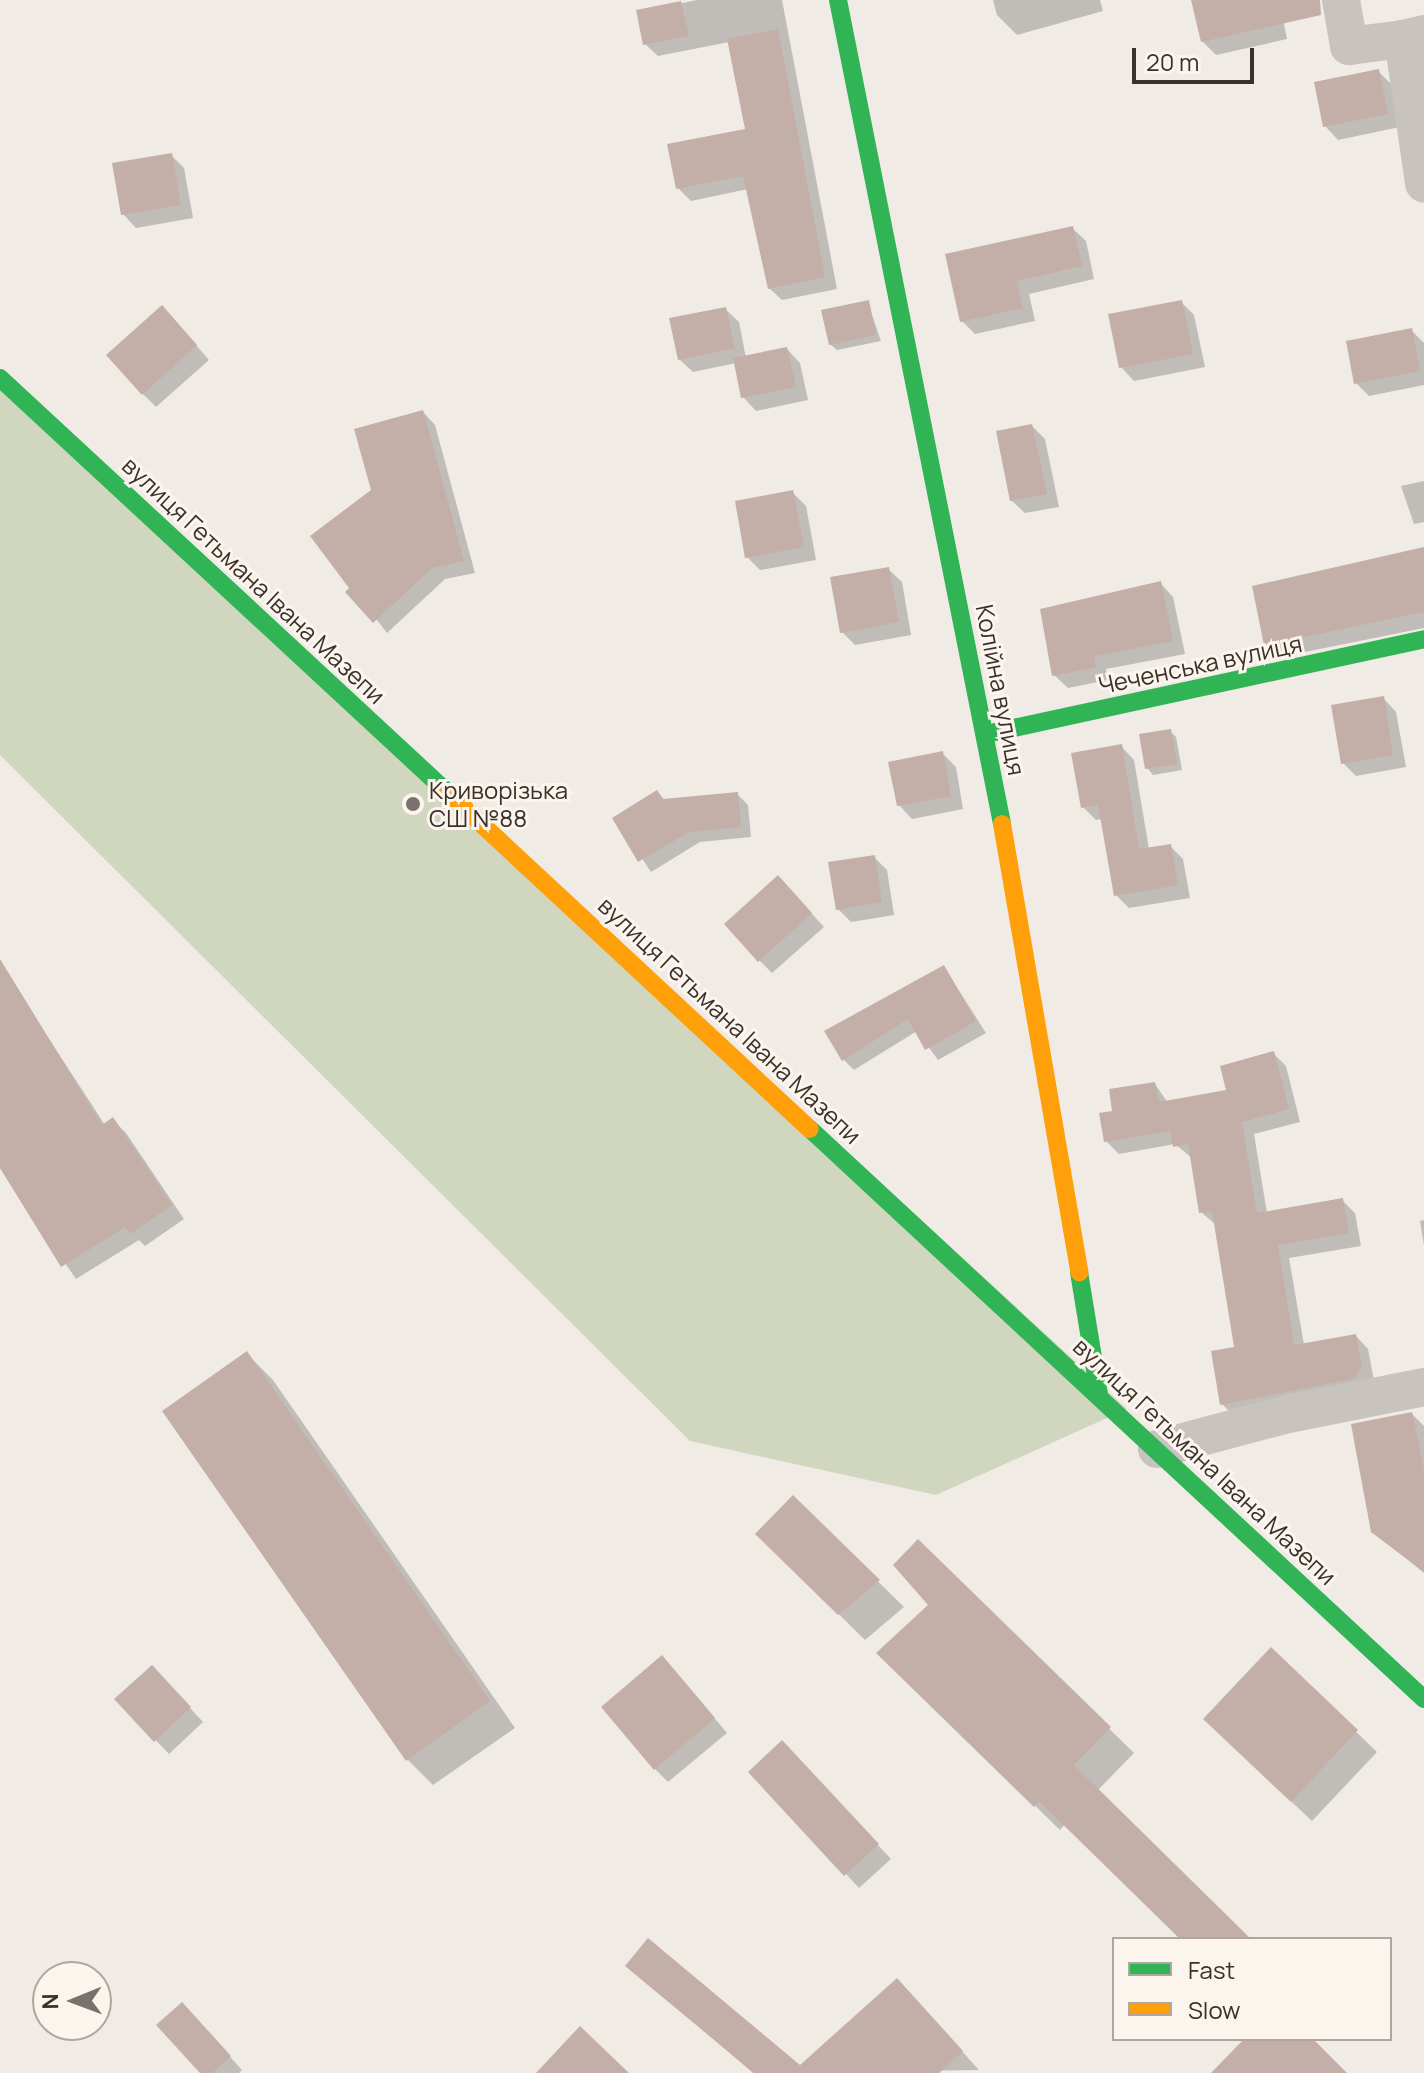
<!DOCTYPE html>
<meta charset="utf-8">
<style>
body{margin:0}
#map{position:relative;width:1424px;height:2073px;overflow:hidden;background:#f0ebe5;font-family:Manrope,sans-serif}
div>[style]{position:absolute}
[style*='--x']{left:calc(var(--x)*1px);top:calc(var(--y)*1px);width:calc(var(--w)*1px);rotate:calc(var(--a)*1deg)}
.green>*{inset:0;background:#d1d6bf}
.shadow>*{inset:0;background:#0003}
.building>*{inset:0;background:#c3afa7}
.street>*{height:38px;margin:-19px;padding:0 19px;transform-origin:19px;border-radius:19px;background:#c9c3be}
.fast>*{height:18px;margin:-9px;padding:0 9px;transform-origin:9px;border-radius:9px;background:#30b455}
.slow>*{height:18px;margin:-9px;padding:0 9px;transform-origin:9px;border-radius:9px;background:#ff9f0a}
.dots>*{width:22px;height:22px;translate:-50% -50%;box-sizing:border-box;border:4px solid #fbf5ee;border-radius:50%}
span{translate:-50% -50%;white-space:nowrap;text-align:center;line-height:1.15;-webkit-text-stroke:6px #fbf5ee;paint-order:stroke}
.street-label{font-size:24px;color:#3b302b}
.poi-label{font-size:24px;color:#3b302b}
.left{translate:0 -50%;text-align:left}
.legend{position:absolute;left:1112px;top:1937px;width:280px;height:104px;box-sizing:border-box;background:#fbf5ee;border:2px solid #aea6a0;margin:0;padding:10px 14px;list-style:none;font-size:24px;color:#3b302b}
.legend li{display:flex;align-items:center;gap:16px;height:40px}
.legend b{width:40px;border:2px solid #aea6a0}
.north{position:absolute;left:32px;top:1961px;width:80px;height:80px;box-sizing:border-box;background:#fbf5ee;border:2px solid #aea6a0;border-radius:50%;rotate:269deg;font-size:22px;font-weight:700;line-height:32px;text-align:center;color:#3b302b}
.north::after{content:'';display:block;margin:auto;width:28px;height:36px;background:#7a716c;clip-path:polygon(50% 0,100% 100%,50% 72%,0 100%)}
.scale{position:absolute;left:1132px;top:48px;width:122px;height:36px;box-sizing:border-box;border:4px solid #3b302b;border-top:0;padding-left:10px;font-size:24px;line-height:28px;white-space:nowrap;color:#3b302b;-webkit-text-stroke:6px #fbf5ee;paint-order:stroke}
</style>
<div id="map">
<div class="green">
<div style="clip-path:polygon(0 373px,1127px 1409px,936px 1495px,690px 1441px,0 755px)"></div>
</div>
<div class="shadow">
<div style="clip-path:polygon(697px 0,782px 0,837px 289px,782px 300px,769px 288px,748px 189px,691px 201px,678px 188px,747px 130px,729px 42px,658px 56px,645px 44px,639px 12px)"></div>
<div style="clip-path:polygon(993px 0,1100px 0,1103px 11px,1017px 35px,997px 15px)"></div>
<div style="clip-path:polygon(1193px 0,1279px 0,1287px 39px,1216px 55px,1202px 41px)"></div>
<div style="clip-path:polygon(1378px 71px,1391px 84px,1400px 127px,1338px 140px,1325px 126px)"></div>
<div style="clip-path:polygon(171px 155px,184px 168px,193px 218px,136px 228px,123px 214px)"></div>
<div style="clip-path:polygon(1072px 228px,1086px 241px,1094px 279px,1029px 294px,1035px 321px,975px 334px,962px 321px)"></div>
<div style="clip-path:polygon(1181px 302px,1194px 315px,1205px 367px,1134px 381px,1121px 367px)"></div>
<div style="clip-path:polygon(868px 303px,881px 341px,837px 350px,830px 344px)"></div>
<div style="clip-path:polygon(725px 309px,739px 322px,746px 358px,787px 349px,800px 363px,808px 400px,756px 411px,743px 397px,736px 363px,693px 372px,679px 359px)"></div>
<div style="clip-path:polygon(175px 321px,209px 360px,156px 407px,143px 394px)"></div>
<div style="clip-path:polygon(1411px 330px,1424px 343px,1424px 385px,1369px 396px,1356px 383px)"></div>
<div style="clip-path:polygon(423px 412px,435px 425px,475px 573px,445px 579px,387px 633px,352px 588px,373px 491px)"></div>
<div style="clip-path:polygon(1032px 426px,1045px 439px,1059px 507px,1025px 513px,1011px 500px)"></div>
<div style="clip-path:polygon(1424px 481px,1424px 522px,1414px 524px,1401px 486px)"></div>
<div style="clip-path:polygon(793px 493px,806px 506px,816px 560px,760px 570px,747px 557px)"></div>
<div style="clip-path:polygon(1424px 549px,1424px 628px,1280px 657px,1266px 644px)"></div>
<div style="clip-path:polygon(888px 569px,902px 582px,911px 635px,855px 645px,842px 632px)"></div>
<div style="clip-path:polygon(1160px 583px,1173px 597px,1185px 654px,1106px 669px,1108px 680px,1068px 688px,1054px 675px)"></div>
<div style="clip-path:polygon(1383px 698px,1396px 712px,1406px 767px,1356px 776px,1343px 763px)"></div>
<div style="clip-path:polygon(1170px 731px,1176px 737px,1182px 770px,1153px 775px,1147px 768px)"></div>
<div style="clip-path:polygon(1121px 746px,1134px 760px,1149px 849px,1170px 846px,1183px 859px,1190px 898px,1129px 908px,1116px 895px,1102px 819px,1096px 820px,1083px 807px)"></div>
<div style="clip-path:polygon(942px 753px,956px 767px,963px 809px,912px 819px,899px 805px)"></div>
<div style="clip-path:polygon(657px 792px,666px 801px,737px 794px,748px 805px,751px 837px,700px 842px,651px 872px,615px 818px)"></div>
<div style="clip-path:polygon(874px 857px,887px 870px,894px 915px,851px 922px,838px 909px)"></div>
<div style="clip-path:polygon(791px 891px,824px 927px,772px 973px,759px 960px)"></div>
<div style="clip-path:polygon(944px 967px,986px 1033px,938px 1060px,917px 1031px,854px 1070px,843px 1059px)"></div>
<div style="clip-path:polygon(12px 982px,105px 1125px,113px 1120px,126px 1133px,184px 1219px,145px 1246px,139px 1240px,76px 1279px,0 1168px,0 990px)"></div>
<div style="clip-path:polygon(1273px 1053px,1286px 1066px,1300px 1122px,1254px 1134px,1267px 1213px,1342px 1200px,1355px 1213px,1361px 1246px,1289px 1258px,1304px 1345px,1356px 1336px,1368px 1349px,1374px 1381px,1235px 1417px,1222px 1404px,1236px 1349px,1216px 1225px,1201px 1212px,1192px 1158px,1175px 1144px,1119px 1154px,1106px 1141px,1115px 1112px,1155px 1084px,1168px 1103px,1229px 1092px)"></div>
<div style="clip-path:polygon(1424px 1220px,1424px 1246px,1420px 1221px)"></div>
<div style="clip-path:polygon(247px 1354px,273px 1380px,515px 1728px,433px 1785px,407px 1759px)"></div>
<div style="clip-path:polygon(1412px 1414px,1424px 1426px,1424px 1573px,1373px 1531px)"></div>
<div style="clip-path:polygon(793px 1498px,904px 1607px,865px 1640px,758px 1534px)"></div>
<div style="clip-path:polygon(918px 1542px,1134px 1753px,1097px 1791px,1248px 1939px,1182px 1939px,1065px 1824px,1060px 1830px,879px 1653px,931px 1605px)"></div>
<div style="clip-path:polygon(1271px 1650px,1377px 1752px,1312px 1821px,1225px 1739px)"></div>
<div style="clip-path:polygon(675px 1671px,727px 1733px,668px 1782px,655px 1769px)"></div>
<div style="clip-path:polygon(165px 1681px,203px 1722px,169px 1754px,117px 1700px)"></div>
<div style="clip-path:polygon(795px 1756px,891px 1859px,859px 1888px,751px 1772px)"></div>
<div style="clip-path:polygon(628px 1966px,800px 2067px,914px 1998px,979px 2070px,753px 2073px)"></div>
<div style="clip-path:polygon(195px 2018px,242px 2070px,239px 2073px,203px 2073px)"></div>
</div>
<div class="building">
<div style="clip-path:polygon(1191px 0,1320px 0,1321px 15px,1201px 42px)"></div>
<div style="clip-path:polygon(681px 1px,689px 36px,643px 45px,636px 10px)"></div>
<div style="clip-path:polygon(778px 29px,825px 277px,768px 289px,743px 176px,676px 189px,667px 144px,745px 129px,727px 39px)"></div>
<div style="clip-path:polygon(1379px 69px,1388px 114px,1323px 127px,1314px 82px)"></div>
<div style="clip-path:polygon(172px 153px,181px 205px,121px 215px,112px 163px)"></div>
<div style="clip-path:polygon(1073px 226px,1082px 266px,1017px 281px,1023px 308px,960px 322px,945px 254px)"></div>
<div style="clip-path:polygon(869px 300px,876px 335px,829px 345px,821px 310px)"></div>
<div style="clip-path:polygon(1182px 300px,1193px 354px,1119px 368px,1108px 314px)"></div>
<div style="clip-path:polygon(162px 305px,197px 345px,142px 395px,106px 355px)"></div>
<div style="clip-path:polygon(726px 307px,735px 348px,678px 360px,669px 318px)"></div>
<div style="clip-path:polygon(1412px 328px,1420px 371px,1354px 384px,1346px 341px)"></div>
<div style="clip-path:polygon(787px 347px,796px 387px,741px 398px,733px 358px)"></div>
<div style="clip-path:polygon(423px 410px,464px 561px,432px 568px,373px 623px,345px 592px,349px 588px,310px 536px,371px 490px,354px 429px)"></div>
<div style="clip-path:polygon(1032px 424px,1047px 494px,1010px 501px,996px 431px)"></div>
<div style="clip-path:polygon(793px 490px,804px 547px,745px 558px,735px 501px)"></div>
<div style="clip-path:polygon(1424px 547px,1424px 612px,1264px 645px,1252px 586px)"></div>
<div style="clip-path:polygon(889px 567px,899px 622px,840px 633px,830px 577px)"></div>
<div style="clip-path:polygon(1161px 581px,1173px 641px,1094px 656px,1096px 667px,1052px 676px,1040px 609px)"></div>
<div style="clip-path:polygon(1384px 696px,1393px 755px,1341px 764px,1331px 705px)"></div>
<div style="clip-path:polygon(1171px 729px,1177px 764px,1145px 769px,1139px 734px)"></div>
<div style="clip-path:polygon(1122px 744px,1139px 849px,1171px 844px,1178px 885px,1114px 896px,1098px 805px,1081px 808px,1071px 753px)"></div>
<div style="clip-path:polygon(943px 751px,951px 796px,897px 806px,888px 762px)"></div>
<div style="clip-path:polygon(657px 790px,663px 799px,738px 792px,741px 827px,689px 832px,638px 862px,612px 818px)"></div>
<div style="clip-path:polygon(875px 855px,882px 902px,836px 910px,828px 862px)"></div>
<div style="clip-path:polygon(778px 875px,812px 913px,758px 962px,724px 924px)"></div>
<div style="clip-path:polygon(0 959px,102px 1125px,113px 1117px,172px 1205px,130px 1234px,125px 1227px,61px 1267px,0 1168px)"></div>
<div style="clip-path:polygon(944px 965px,976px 1021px,925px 1050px,908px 1019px,842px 1061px,824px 1031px)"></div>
<div style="clip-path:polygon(1274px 1051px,1289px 1109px,1242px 1122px,1257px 1213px,1343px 1198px,1349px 1233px,1278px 1245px,1294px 1345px,1356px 1334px,1362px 1368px,1352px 1379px,1220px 1405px,1211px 1351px,1234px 1347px,1212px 1211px,1199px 1213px,1188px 1144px,1173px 1147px,1170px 1131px,1104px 1142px,1099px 1113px,1112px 1111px,1109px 1089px,1155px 1082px,1159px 1102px,1226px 1090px,1220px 1066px)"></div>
<div style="clip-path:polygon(247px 1351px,490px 1701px,406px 1761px,162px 1411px)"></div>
<div style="clip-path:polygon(1412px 1412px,1424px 1470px,1424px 1572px,1371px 1532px,1351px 1424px)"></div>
<div style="clip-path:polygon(793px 1495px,880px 1580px,838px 1615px,755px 1534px)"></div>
<div style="clip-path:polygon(918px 1539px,1111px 1727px,1074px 1765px,1251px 1939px,1180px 1939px,1039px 1801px,1034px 1807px,876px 1653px,928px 1605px,893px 1565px)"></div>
<div style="clip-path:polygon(1271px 1647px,1358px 1730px,1291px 1802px,1203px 1719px)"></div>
<div style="clip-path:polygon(662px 1655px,715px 1718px,654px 1770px,601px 1707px)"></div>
<div style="clip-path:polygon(152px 1665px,191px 1707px,154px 1742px,114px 1699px)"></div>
<div style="clip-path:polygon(782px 1740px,879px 1844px,844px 1876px,748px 1772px)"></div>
<div style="clip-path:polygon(648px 1938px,800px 2065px,897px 1978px,963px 2051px,939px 2073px,754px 2073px,625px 1966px)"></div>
<div style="clip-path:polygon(182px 2002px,231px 2056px,212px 2073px,200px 2073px,156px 2025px)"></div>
<div style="clip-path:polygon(580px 2026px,629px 2073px,536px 2073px)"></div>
<div style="clip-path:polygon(1244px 2039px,1313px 2039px,1347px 2073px,1211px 2073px)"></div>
</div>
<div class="street">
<div style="--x:1341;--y:0;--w:47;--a:80.1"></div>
<div style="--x:1349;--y:46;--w:54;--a:-7.4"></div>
<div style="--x:1424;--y:34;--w:22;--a:167"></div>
<div style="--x:1403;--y:39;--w:146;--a:81.7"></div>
<div style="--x:1157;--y:1449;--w:136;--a:-15"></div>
<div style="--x:1288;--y:1414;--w:139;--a:-11.2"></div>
</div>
<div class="fast">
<div style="--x:838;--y:0;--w:840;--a:78.74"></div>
<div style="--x:0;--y:378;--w:609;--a:42.81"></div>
<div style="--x:986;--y:734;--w:448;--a:-12.2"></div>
<div style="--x:810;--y:1129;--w:838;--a:42.87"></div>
<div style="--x:1079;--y:1272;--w:124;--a:80.7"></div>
</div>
<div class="slow">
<div style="--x:447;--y:792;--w:495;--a:42.9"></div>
<div style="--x:1002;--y:824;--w:455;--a:80.2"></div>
</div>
<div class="dots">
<div style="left:413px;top:804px;background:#7a716c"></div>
</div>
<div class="street-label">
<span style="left:254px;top:580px;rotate:43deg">вулиця Гетьмана Івана Мазепи</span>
<span style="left:1200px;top:664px;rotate:-12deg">Чеченська вулиця</span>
<span style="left:1001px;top:690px;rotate:79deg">Колійна вулиця</span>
<span style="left:730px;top:1020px;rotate:43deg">вулиця Гетьмана Івана Мазепи</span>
<span style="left:1205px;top:1461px;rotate:43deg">вулиця Гетьмана Івана Мазепи</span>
</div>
<div class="poi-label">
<span class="left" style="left:429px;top:804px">Криворізька<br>СШ №88</span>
</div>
<ul class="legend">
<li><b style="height:10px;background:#30b455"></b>Fast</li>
<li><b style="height:10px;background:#ff9f0a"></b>Slow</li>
</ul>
<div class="north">N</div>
<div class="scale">20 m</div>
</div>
